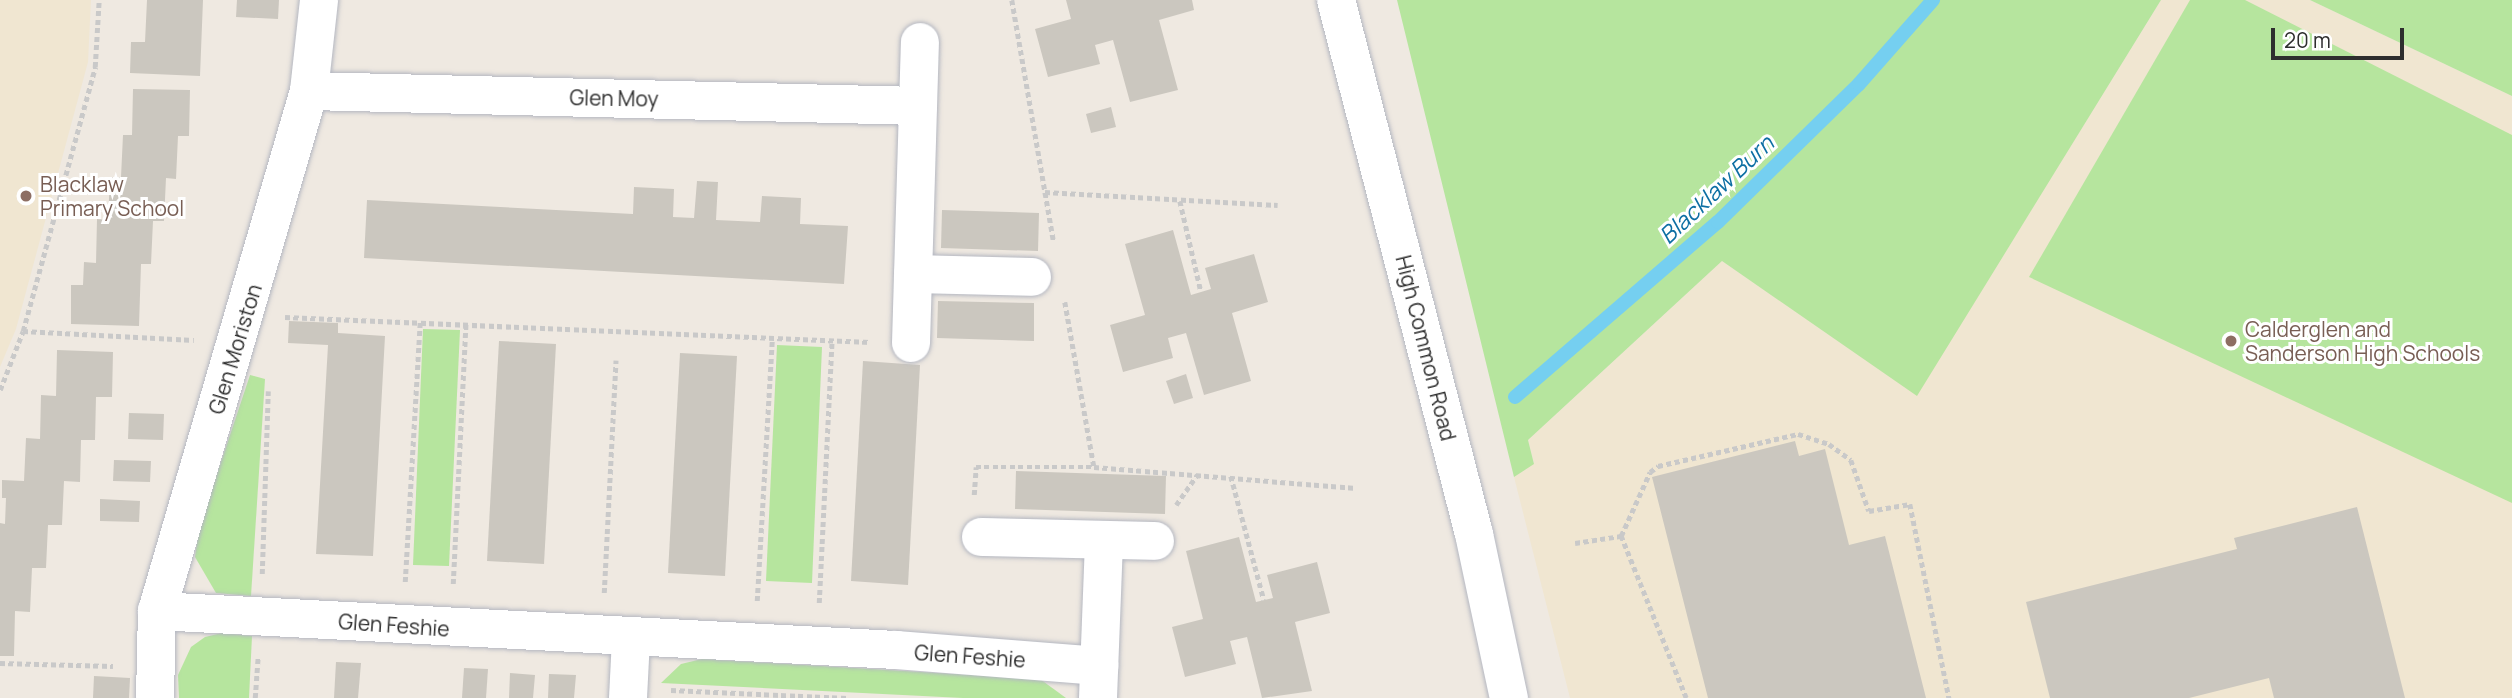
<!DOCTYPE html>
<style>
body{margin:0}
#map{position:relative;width:2512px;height:698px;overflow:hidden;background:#efe9e1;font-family:Manrope,sans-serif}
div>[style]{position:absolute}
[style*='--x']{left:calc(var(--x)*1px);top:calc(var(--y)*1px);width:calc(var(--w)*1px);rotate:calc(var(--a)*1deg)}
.education>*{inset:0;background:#f0e6d1}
.green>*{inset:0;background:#b6e59e}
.stream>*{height:14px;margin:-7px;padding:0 7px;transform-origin:7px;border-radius:7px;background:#75cff0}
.building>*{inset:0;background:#cbc7bf}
.path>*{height:4.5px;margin-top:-2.25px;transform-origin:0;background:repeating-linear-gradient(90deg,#c9c9c9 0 5px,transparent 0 8.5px)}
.roads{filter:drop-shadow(0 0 2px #b4b7c1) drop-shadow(0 0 2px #b4b7c1)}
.street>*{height:38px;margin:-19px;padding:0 19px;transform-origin:19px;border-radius:19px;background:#fff}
.secondary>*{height:38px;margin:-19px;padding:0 19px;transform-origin:19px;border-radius:19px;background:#fff}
.dots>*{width:19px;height:19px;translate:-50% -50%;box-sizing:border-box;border:4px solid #fff;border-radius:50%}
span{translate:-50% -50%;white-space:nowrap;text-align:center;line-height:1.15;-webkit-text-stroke:6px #fff;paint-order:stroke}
.street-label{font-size:21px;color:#2e2e2e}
.education-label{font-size:21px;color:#785e54}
.left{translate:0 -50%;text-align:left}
.water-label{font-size:23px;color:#0d6fa3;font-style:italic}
.scale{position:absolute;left:2271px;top:28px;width:133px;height:32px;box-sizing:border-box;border:4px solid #2e2e2e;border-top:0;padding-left:9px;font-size:21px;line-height:24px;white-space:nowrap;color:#2e2e2e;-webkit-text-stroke:5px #fff;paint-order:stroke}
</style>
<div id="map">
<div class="education">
<div style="clip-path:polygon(0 0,91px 0,88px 62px,16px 329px,0 367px)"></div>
<div style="clip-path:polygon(2161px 0,2310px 0,2512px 96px,2512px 698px,1570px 698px,1514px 477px,1534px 463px,1528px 440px,1722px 261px,1917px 395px)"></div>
</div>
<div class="green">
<div style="clip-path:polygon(1397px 0,2161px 0,1917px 396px,1722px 261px,1528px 440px,1534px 464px,1514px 477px)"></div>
<div style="clip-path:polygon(2190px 0,2245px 0,2512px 135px,2512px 503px,2029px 277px)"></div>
<div style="clip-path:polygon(2310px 0,2512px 0,2512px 96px)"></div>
<div style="clip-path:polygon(423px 329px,460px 330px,449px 566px,413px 565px)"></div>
<div style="clip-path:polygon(777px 345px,822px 347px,812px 583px,766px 581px)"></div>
<div style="clip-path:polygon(250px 375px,265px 379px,251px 596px,216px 593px,195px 557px,199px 528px)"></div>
<div style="clip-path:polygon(222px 633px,252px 636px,249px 698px,179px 698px,178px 675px,191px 647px,205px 637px)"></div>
<div style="clip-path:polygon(702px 659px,1040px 679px,1066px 698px,963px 698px,661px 683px,681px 664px)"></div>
</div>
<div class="stream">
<div style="--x:1515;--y:397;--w:268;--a:-40.8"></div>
<div style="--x:1718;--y:222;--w:197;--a:-44.4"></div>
<div style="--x:1859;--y:84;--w:112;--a:-48.6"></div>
</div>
<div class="building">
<div style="clip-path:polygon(147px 0,203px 0,200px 76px,130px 73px,131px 42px,145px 42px)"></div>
<div style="clip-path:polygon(237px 0,279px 0,278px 19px,236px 17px)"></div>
<div style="clip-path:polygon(1066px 0,1192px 0,1194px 10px,1159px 20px,1178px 90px,1130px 102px,1113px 40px,1095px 45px,1100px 64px,1048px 77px,1035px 29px,1071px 19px)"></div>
<div style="clip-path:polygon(133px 89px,190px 90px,189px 136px,178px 136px,176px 179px,166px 178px,164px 221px,153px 221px,151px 264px,141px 264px,139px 326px,71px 324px,71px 285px,83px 285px,84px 262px,96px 263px,97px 219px,108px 220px,110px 177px,121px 177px,123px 135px,132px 135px)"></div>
<div style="clip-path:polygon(1111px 107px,1116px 127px,1091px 133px,1086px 114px)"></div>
<div style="clip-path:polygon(697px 181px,718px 182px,716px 220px,760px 222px,762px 196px,801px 198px,800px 224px,848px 226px,844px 284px,364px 258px,367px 200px,633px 214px,634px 187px,674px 189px,673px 217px,694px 218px)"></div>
<div style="clip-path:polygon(942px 210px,1039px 213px,1038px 251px,941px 248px)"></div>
<div style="clip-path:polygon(1173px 230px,1191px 295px,1211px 289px,1205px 268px,1254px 254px,1268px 302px,1232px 313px,1251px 381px,1204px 395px,1186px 333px,1168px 338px,1173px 358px,1123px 372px,1110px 325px,1145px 315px,1125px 244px)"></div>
<div style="clip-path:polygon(938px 301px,1034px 303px,1034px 341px,937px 338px)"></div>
<div style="clip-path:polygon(289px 321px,338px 323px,338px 333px,385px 336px,373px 556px,316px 554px,328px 345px,288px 343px)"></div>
<div style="clip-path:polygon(499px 341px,556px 344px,544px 564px,487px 561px)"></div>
<div style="clip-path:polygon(57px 350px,113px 352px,112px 397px,96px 397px,95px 440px,81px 440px,80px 482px,64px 481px,62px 525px,48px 525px,46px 568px,32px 568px,30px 612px,15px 611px,14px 656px,0 656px,0 523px,5px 524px,6px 498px,2px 498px,2px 480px,24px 481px,26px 438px,40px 439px,41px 395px,56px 396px)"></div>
<div style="clip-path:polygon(680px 353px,737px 356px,725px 576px,668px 573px)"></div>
<div style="clip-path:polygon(863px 361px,920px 365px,908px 585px,851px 581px)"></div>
<div style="clip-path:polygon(1186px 374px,1193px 398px,1174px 404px,1166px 381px)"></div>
<div style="clip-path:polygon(129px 413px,164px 414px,163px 440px,128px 439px)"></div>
<div style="clip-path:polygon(1795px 441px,1799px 456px,1825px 449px,1849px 545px,1885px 536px,1926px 698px,1708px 698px,1652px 477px)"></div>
<div style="clip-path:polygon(114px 460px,151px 461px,150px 482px,113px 481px)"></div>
<div style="clip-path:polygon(1016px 471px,1166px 476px,1165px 514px,1015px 509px)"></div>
<div style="clip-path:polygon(100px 499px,140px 501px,139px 522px,100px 521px)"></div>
<div style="clip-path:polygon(2357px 507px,2405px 698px,2274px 698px,2269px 678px,2189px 698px,2050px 698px,2026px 602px,2237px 549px,2234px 538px)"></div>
<div style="clip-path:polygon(1239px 537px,1256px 602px,1273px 598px,1267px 575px,1317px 562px,1330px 613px,1295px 622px,1312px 691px,1262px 698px,1247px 637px,1230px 641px,1236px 664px,1185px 677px,1172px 627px,1203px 619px,1186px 551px)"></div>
<div style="clip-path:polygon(336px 662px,361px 663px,358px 698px,334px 698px)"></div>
<div style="clip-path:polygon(464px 668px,488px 669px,486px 698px,462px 698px)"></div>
<div style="clip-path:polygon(510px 673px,535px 675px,533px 698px,509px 698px)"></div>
<div style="clip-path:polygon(549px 674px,576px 675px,574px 698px,548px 698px)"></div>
<div style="clip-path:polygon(94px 676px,130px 678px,129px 698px,93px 698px)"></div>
</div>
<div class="path">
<div style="--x:1012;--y:0;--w:246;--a:80.2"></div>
<div style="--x:1045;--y:192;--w:233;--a:3.2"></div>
<div style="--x:1180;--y:201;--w:92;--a:76.9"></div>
<div style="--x:1065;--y:302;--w:168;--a:80"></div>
<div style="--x:285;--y:317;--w:586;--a:2.45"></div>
<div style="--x:23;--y:331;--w:171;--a:3"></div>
<div style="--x:0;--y:390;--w:63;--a:-68.7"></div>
<div style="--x:23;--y:331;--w:274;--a:-74.7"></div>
<div style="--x:95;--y:67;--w:67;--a:-86.6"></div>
<div style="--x:1231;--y:476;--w:128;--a:75.1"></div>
<div style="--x:974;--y:495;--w:28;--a:-86"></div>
<div style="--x:976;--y:467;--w:118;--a:0"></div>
<div style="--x:1094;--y:467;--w:263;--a:4.6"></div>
<div style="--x:1176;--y:505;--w:37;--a:-55"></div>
<div style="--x:1575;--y:543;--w:47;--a:-8.7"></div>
<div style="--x:262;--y:574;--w:183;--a:-88.1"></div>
<div style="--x:405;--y:582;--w:261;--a:-86.7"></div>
<div style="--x:453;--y:584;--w:262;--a:-87.2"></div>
<div style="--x:604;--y:593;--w:233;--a:-87.1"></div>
<div style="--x:757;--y:601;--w:261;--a:-86.7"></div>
<div style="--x:819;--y:603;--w:262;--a:-87.2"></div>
<div style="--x:0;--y:663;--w:113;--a:1.5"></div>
<div style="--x:671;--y:690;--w:177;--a:2.6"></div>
<div style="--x:255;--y:698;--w:42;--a:-85.9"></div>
<div style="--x:1686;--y:698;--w:175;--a:-111.9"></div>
<div style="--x:1621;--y:536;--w:70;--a:-65.6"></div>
<div style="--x:1650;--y:472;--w:10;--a:-37"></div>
<div style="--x:1658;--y:466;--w:144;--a:-12.9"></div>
<div style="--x:1798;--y:434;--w:33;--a:18"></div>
<div style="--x:1829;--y:444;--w:27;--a:36"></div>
<div style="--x:1851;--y:460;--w:54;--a:70.6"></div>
<div style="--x:1869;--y:511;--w:42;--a:-9.7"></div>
<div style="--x:1910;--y:504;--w:198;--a:78.6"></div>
</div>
<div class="roads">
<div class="street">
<div style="--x:309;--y:91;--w:609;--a:1.41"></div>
<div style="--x:913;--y:274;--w:119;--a:1.4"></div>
<div style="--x:911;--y:343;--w:301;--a:-88.3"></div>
<div style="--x:981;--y:537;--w:174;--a:1.3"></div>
<div style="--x:157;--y:611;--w:740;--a:3.02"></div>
<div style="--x:896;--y:650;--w:204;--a:4.5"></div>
<div style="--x:155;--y:698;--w:87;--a:-88.7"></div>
<div style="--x:157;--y:611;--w:542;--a:-73.71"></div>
<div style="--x:309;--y:91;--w:92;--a:-83.7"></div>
<div style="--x:628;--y:698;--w:59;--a:-87.1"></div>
<div style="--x:1098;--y:698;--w:156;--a:-87.8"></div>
</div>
<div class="secondary">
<div style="--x:1336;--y:0;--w:552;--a:75.51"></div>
<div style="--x:1474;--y:534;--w:168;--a:78"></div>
</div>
</div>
<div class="dots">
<div style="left:26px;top:196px;background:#8d6e63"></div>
<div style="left:2231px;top:341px;background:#8d6e63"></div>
</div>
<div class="street-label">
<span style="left:614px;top:98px;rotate:1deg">Glen Moy</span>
<span style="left:1426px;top:348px;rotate:76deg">High Common Road</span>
<span style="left:235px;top:349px;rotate:-73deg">Glen Moriston</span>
<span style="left:394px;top:625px;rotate:4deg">Glen Feshie</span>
<span style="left:970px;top:656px;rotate:4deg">Glen Feshie</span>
</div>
<div class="education-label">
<span class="left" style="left:40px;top:196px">Blacklaw<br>Primary School</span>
<span class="left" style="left:2245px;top:341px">Calderglen and<br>Sanderson High Schools</span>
</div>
<div class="water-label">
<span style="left:1716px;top:189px;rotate:-43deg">Blacklaw Burn</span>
</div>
<div class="scale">20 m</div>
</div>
